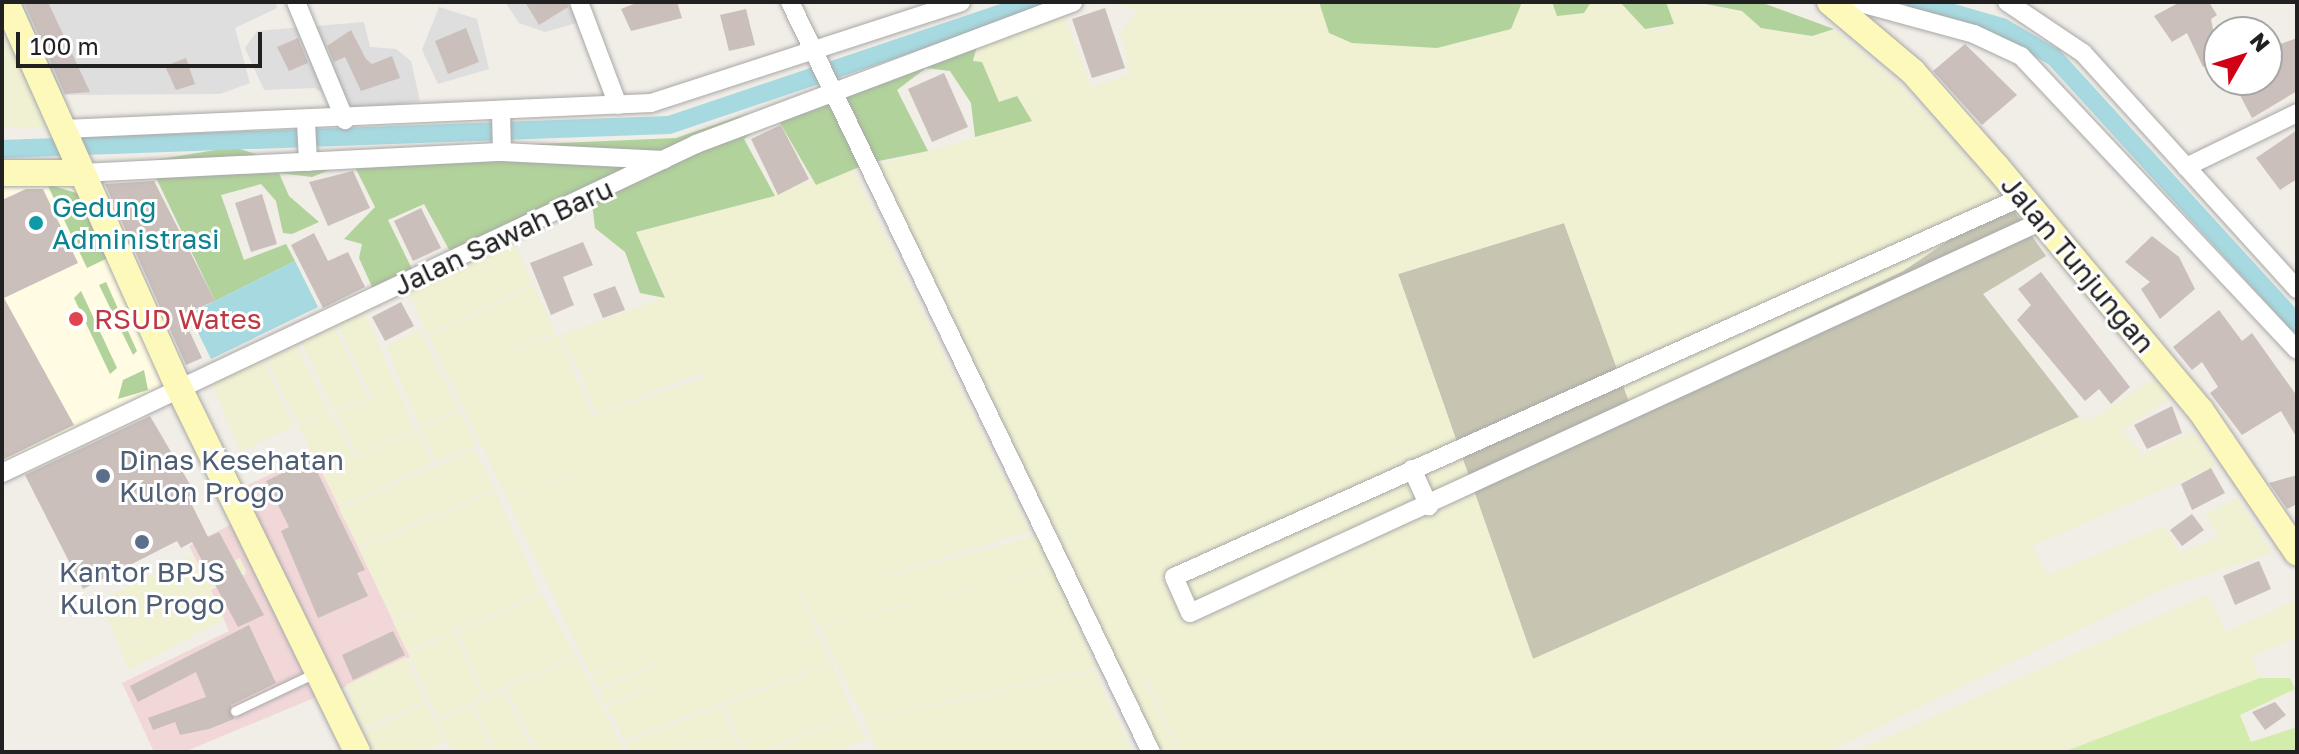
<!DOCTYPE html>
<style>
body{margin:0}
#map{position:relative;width:2299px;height:754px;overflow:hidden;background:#f1ede7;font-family:"Golos Text",sans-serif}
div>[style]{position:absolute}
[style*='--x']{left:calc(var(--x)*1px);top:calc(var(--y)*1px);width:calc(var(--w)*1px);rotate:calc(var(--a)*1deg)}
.residential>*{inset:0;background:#dfdede}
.commercial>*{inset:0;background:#f2d7d8}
.education>*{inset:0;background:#fffce3}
.construction>*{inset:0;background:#c7c5b2}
.farmland>*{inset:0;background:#f0f0d3}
.grass>*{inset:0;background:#d2ecac}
.forest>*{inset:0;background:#b1d29b}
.water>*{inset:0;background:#a7d9e0}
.canal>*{height:18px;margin:-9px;padding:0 9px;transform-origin:9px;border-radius:9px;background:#a7d9e0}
.building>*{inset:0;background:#cabfba}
.roads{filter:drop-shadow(0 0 2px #a8a8a8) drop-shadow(0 0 2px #a8a8a8)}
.lane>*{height:9px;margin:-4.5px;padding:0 4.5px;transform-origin:4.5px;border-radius:4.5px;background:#fff}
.street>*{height:18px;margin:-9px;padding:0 9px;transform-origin:9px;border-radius:9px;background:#fff}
.secondary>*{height:26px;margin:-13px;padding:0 13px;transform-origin:13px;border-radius:13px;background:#fcf9bb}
.dots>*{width:22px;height:22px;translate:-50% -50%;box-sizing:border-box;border:4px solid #fff;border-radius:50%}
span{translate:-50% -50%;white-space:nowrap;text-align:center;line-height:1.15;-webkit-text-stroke:6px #fff;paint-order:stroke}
.culture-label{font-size:28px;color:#0d838f}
.left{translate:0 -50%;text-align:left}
.street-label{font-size:28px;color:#212121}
.health-label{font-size:28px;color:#be3a42}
.service-label{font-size:28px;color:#4e5e75}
.frame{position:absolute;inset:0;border:4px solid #212121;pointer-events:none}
.north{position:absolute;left:2203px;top:16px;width:80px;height:80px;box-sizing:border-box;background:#fff;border:2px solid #a6a6a6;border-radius:50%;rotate:51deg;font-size:22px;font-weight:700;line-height:32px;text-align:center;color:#212121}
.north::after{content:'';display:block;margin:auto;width:28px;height:36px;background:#d20015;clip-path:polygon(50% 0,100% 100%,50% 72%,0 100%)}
.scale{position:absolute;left:16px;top:32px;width:246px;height:36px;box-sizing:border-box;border:4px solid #212121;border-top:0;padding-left:10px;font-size:24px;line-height:28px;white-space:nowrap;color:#212121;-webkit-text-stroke:6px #fff;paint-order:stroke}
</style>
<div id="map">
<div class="residential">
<div style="clip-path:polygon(12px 2px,276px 2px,277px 8px,235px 28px,250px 83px,220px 94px,58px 95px)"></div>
<div style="clip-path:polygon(505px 2px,580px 2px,587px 20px,545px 32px,519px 23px)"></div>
<div style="clip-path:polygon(439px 7px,477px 19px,489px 69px,438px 84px,422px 50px)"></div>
<div style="clip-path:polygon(364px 22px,370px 47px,396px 49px,411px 61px,420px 101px,360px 110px,314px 88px,264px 90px,245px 48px,257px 31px)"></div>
</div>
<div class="commercial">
<div style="clip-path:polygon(314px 454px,410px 657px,330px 694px,235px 491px)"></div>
<div style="clip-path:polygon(240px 520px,321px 695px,184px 752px,154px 752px,122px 683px,229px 631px,211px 590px,246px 574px,240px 559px,205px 577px,189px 546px)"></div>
</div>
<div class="education">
<div style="clip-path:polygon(2px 180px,63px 180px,86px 192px,179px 385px,2px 472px)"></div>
</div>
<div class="construction">
<div style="clip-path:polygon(2007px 201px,2046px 256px,1983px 294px,2079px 417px,1533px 659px,1398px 274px,1564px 223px,1629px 401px,1903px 271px)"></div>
</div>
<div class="farmland">
<div style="clip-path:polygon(1111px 2px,1319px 2px,1329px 33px,1452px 43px,1498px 32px,1522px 2px,1554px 2px,1557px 16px,1584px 13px,1591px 2px,1621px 2px,1645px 29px,1662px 31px,1674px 24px,1665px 2px,1742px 11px,1761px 28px,1812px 36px,1834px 29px,1897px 82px,2007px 201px,1903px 271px,1629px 402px,1564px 223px,1398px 274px,1533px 659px,2079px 417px,2090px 421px,2154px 378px,2171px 398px,2122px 430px,2142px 455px,2194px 432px,2216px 466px,2032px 546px,2048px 575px,2164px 526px,2180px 553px,2219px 536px,2204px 514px,2238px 498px,2272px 553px,2165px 588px,1827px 752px,1181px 752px,1148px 683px,1171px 668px,1135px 689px,1146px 684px,1179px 752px,1153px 752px,872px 167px,1032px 121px,1017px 96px,999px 103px,974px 56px,978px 42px,1062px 10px,1091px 87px,1130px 74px,1121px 32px,1138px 10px)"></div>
<div style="clip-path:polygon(2px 31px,27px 81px,45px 128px,2px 128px)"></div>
<div style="clip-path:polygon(853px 169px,1030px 531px,851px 586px,1041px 534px,1055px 566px,818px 627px,793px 571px,818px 635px,736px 670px,819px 636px,831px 662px,624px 740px,607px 707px,699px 667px,605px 705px,598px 690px,722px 636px,597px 688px,591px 675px,681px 634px,590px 674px,507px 499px,723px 420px,507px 498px,428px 336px,533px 285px,556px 333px,470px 362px,558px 335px,593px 416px,701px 378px,712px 396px,701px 373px,595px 414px,580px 374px,684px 335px,580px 373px,560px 335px,666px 297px,636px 232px)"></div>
<div style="clip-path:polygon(512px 238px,533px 283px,427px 335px,407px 290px)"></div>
<div style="clip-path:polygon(363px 309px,415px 428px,358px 455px,334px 412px,372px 397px,337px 324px)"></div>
<div style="clip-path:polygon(333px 324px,368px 397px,333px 410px,299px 337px)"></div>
<div style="clip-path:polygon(420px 330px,459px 409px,419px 426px,386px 346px)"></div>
<div style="clip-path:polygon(295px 341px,328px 410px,297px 422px,265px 358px)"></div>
<div style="clip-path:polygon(262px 358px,294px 426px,240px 452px,213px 384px,219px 371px)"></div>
<div style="clip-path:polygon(329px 411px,355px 455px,326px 470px,418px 429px,433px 464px,339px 507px,298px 424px)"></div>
<div style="clip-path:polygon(460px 411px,477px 446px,436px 462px,420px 427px)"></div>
<div style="clip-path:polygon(475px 449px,495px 489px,359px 547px,339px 509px)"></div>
<div style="clip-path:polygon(496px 491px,540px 592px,460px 629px,450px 611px,458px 630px,407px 651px,393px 622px,444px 598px,393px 620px,359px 549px)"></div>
<div style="clip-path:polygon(193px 555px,202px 578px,240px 558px,246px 571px,209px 591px,224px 619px,129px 670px,120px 649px,156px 631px,120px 647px,99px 601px)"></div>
<div style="clip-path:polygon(1055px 567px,1095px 668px,864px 720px,819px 628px)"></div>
<div style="clip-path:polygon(541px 594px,575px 654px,485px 696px,457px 632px)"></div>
<div style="clip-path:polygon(2208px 594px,2226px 632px,2297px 599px,2297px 638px,2252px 656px,2260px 678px,2063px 752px,1854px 752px)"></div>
<div style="clip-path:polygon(455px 633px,483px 698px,437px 719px,408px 653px)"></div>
<div style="clip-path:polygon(576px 655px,625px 752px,537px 752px,507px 688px)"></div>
<div style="clip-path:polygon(406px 657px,425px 701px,363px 729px,346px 685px)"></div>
<div style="clip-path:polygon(832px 663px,853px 713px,761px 752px,744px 752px,735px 732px,790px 710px,735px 731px,724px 705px)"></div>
<div style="clip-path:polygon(1095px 670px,1114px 714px,1094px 719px,1115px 715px,1133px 752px,877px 752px,864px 721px)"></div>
<div style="clip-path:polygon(504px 690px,533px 752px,496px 752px,473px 705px)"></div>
<div style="clip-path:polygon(426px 703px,445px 741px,421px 752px,372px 752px,364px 732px)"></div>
<div style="clip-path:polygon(470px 706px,493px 752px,453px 752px,449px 745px,438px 721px)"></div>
<div style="clip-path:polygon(722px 706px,733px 732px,674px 752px,630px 752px,625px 742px)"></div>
<div style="clip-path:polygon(853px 714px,867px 739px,835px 752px,766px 752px)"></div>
<div style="clip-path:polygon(733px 733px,742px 752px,678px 752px)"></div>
</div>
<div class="grass">
<div style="clip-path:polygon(2260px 678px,2290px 678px,2295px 689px,2240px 715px,2251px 742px,2297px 727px,2297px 752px,2063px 752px)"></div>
</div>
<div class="forest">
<div style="clip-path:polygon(1319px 2px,1522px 2px,1511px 29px,1437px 48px,1352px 43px,1329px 33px)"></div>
<div style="clip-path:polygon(1552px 2px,1591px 2px,1584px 13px,1557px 16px)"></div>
<div style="clip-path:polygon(1620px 2px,1666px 2px,1674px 24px,1645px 29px)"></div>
<div style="clip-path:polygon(1695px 2px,1760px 2px,1834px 29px,1812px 36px,1761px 28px,1742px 11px)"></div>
<div style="clip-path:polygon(978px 42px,973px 61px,982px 62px,999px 102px,1017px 96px,1032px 121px,975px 137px,971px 103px,950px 71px,926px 68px,897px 90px,928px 151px,869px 163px,816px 185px,776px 116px)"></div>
<div style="clip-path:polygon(749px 113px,452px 255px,424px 204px,388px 220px,413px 271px,374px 291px,359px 258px,362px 244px,344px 239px,375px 207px,352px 161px,312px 177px,279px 173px,289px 196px,319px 222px,292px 234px,283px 233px,276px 201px,261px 184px,221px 195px,244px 260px,286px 244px,295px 261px,215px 301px,148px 161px,234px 147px,261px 156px,676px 138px)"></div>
<div style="clip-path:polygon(761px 126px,744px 139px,775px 196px,636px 232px,665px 298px,640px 293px,625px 252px,595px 228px,592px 203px,699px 147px)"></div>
<div style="clip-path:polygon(47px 184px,83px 195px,112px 256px,87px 268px)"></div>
<div style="clip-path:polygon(106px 282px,137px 351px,133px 355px,99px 285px)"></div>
<div style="clip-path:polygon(81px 291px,117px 368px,110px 374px,74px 298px)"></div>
<div style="clip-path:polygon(144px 370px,148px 390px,118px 399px,123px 380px)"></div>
</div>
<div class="water">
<div style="clip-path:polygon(295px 261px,318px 307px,211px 359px,189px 314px)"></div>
</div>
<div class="canal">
<div style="--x:1915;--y:2;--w:91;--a:16"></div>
<div style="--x:2002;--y:27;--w:60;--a:30"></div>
<div style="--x:2054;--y:57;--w:360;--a:47.6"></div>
<div style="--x:2;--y:149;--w:667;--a:-2.06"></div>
<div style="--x:669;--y:125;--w:385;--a:-18.6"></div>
</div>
<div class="building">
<div style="clip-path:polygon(24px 2px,48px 2px,90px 92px,65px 94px)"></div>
<div style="clip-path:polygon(525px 2px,567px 2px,568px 7px,539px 25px)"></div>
<div style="clip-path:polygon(639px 2px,677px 2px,682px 18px,631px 31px,621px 9px)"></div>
<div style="clip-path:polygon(2180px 2px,2209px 2px,2217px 15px,2211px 19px,2219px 61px,2203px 67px,2187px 33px,2172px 42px,2154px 16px)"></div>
<div style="clip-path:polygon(1105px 8px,1125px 68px,1092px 78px,1072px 19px)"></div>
<div style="clip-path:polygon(746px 9px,755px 45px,729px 51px,720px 15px)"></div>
<div style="clip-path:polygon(466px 28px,479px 62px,448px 74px,435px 41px)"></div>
<div style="clip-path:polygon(351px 30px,366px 59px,372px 64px,392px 56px,400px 78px,361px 91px,345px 57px,334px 62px,327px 46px)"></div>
<div style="clip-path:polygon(298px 38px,308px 63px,289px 71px,277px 47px)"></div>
<div style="clip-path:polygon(2297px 38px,2297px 91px,2252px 118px,2232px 80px,2267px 80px,2267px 49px)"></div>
<div style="clip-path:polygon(1965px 44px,2017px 95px,1982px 125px,1933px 71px)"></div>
<div style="clip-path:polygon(186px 58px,195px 84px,176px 90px,165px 66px)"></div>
<div style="clip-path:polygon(944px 73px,968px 127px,932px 142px,908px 89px)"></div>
<div style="clip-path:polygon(781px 125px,809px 179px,778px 195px,751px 139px)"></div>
<div style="clip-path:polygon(2297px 130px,2297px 179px,2280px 190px,2256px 158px)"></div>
<div style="clip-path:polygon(353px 171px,370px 208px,328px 226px,309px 182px)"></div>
<div style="clip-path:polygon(154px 181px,215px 301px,182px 315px,202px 358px,186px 365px,105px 184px)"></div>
<div style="clip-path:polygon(26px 189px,43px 189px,78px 263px,4px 298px,74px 425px,2px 460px,2px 200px)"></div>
<div style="clip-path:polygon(262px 194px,277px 244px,251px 252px,235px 203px)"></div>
<div style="clip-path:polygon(421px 208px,441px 248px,413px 261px,394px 221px)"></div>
<div style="clip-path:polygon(314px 233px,328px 261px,348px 252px,365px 287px,323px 308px,291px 245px)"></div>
<div style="clip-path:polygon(2152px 236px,2179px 257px,2195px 289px,2160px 319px,2141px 289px,2150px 282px,2125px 262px)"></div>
<div style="clip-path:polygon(583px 242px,593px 265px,563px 277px,574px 305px,551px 315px,530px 263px)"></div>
<div style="clip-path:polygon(2041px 272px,2130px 387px,2111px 404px,2099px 389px,2085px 401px,2017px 320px,2031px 305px,2018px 289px)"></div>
<div style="clip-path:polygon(615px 286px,625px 310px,603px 318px,593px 294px)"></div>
<div style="clip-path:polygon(401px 302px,414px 326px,385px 341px,372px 317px)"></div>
<div style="clip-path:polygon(2219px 310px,2242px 341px,2252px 333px,2297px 396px,2297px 438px,2281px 411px,2242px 435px,2210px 393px,2218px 387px,2202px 362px,2192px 370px,2173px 347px)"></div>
<div style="clip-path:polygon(2172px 406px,2182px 433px,2147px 449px,2134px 425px)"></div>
<div style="clip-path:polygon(150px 416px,195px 493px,188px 497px,208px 537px,219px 532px,264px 615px,238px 627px,192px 542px,181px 548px,177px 541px,83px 589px,25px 475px)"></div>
<div style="clip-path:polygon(311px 459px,365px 570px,357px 573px,368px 596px,318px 618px,281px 531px,289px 527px,266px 481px)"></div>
<div style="clip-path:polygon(2211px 468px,2225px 493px,2192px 510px,2181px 484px)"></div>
<div style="clip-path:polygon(2297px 475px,2297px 504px,2287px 509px,2269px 483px)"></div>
<div style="clip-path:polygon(2192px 514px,2204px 530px,2182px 546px,2170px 530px)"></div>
<div style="clip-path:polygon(2259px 561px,2271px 589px,2235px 605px,2223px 576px)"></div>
<div style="clip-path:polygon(249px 625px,276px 683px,231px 705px,234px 719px,209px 729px,180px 735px,175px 722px,153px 730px,148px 718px,206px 697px,196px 672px,138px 702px,130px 686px)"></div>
<div style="clip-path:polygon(393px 631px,405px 655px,353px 680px,342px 655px)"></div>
<div style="clip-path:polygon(2275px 702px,2286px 715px,2265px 730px,2252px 712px)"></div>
</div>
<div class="roads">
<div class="lane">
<div style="--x:235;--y:711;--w:89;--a:-25.4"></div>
</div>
<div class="street">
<div style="--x:296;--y:2;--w:128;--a:67.4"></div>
<div style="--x:579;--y:2;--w:110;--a:69.3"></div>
<div style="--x:790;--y:2;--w:832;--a:64.3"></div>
<div style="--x:1857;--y:2;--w:121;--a:15.3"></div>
<div style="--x:1974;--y:34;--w:52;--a:25.1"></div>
<div style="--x:2021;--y:56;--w:403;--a:46.8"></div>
<div style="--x:2007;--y:2;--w:92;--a:33.9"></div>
<div style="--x:2083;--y:53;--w:319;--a:47.8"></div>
<div style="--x:501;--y:112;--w:40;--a:88.6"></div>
<div style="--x:306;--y:122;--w:40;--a:87.1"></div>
<div style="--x:64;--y:129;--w:588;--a:-2.54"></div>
<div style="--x:651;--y:103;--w:326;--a:-18"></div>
<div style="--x:2186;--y:167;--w:123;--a:-25.9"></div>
<div style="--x:82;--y:173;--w:421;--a:-2.9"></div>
<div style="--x:502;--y:152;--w:162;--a:2.8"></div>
<div style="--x:2022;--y:197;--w:929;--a:155.86"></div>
<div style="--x:1174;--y:577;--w:39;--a:66"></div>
<div style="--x:1190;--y:613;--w:938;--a:-24.71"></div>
<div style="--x:1412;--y:469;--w:41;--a:65.3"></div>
<div style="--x:2;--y:473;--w:768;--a:-25.36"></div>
<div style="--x:696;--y:144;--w:403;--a:-20.6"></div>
</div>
<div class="secondary">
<div style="--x:6;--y:2;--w:421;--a:65.9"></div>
<div style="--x:178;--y:386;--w:407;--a:63.9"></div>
<div style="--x:1830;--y:2;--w:109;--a:40.1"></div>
<div style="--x:1913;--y:72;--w:125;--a:48.6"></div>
<div style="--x:1996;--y:166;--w:319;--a:50.1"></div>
<div style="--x:2201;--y:411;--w:171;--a:55.8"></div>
<div style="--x:2;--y:173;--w:80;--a:0"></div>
</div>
</div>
<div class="dots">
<div style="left:36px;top:223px;background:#0f9aa8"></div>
<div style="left:76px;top:319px;background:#e0444e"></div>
<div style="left:103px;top:476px;background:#5c6f8a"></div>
<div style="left:142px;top:542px;background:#5c6f8a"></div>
</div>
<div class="culture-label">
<span class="left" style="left:52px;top:223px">Gedung<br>Administrasi</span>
</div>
<div class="street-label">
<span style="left:503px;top:237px;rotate:-25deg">Jalan Sawah Baru</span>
<span style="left:2078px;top:264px;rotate:50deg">Jalan Tunjungan</span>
</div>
<div class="health-label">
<span class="left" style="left:94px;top:319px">RSUD Wates</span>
</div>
<div class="service-label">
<span class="left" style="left:119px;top:476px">Dinas Kesehatan<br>Kulon Progo</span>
<span style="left:142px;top:588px">Kantor BPJS<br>Kulon Progo</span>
</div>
<div class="frame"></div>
<div class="north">N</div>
<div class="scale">100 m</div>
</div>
